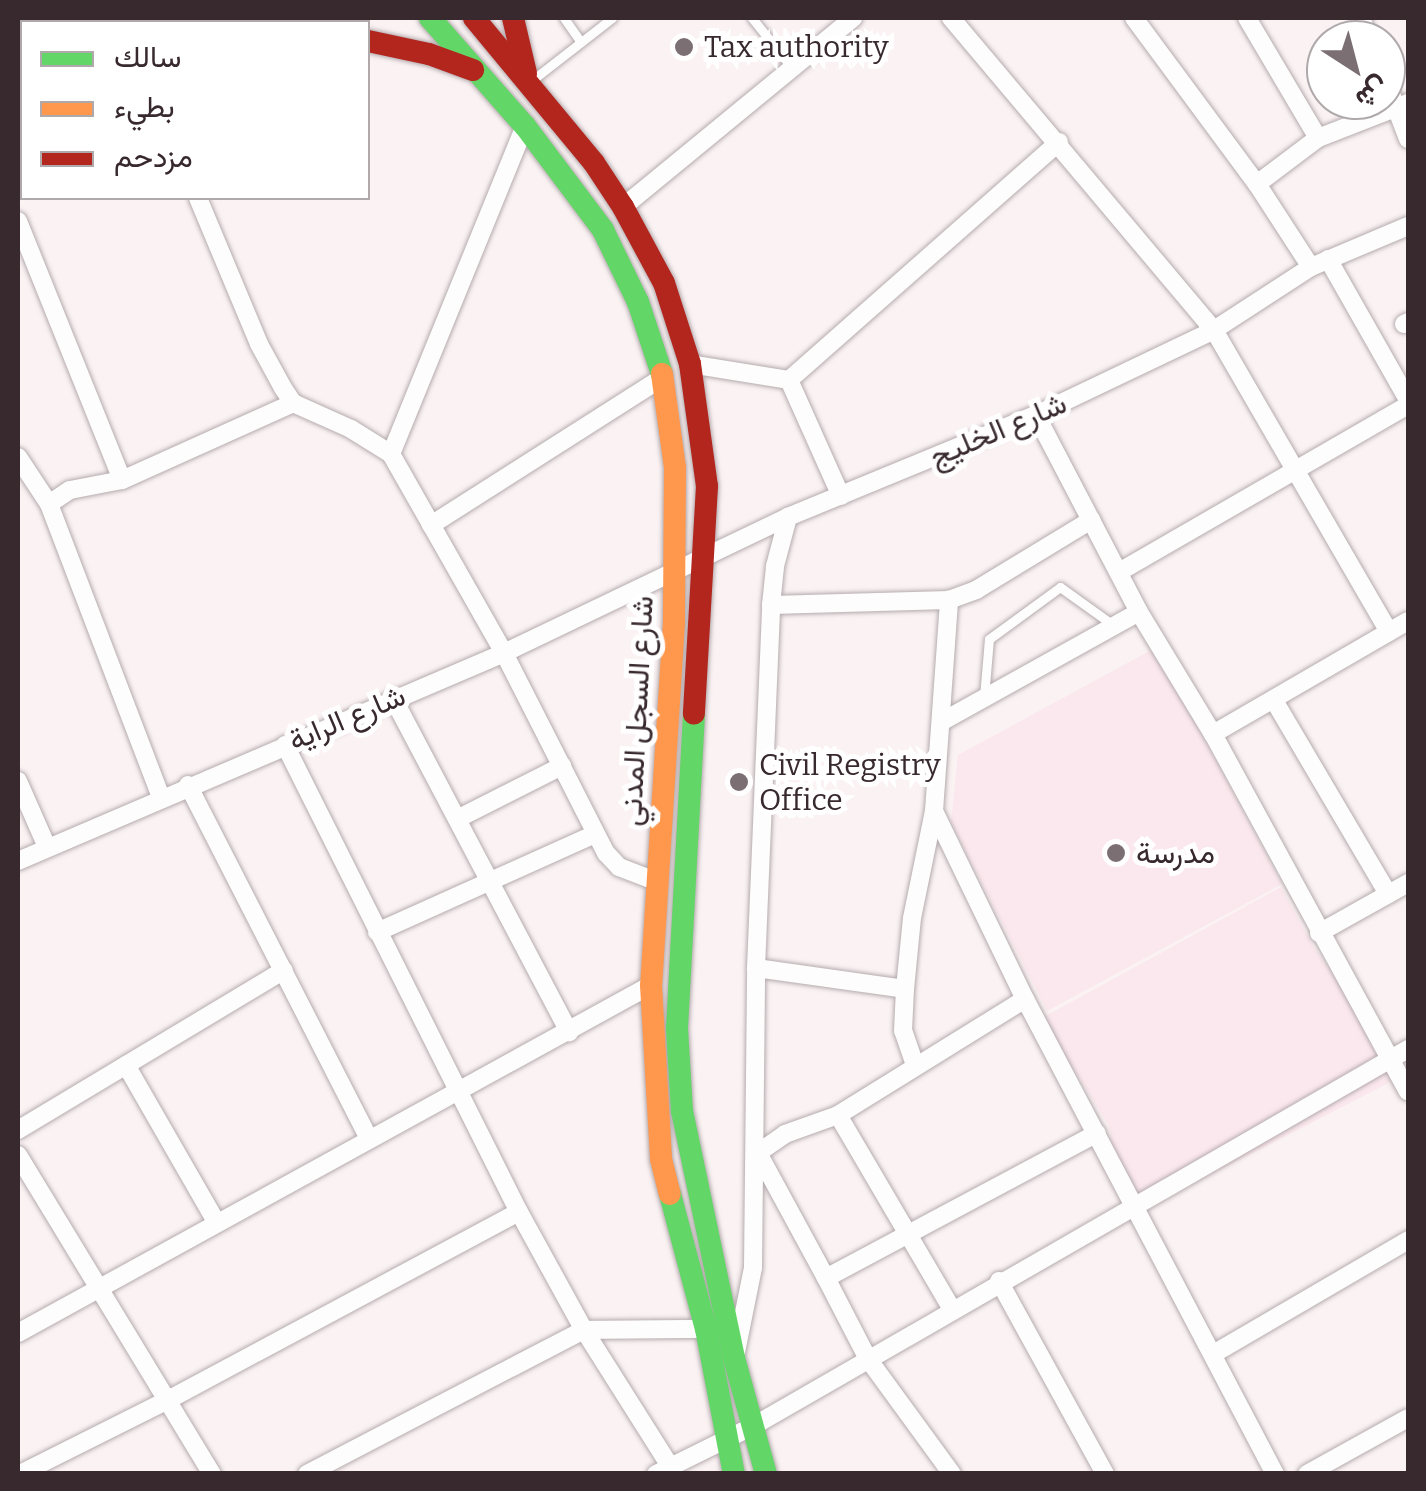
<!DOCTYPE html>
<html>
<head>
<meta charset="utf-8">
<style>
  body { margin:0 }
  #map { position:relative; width:1426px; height:1491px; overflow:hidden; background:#faf2f3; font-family:Bitter,Vazirmatn,serif }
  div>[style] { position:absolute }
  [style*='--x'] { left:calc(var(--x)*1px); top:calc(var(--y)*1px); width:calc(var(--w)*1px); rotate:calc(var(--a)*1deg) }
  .built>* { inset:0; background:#fbe8ee }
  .roads { filter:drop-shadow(0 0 2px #b5abae) drop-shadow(0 0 2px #b5abae) }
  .lane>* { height:9px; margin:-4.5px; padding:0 4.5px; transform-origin:4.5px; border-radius:4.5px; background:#fefdfd }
  .street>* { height:18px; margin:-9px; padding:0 9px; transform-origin:9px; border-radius:9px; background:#fefdfd }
  .fast>* { height:22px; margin:-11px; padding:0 11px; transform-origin:11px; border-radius:11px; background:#63d668 }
  .slow>* { height:22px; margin:-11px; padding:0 11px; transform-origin:11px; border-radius:11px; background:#ff974d }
  .jam>* { height:22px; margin:-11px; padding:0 11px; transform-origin:11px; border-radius:11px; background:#b3261e }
  .dots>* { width:28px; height:28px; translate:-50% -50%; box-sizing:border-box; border:5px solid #fff; border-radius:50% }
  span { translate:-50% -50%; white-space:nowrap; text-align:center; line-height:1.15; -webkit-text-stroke:10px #fff; paint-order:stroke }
  .poi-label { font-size:30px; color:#37292e }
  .left { translate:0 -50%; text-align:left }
  .street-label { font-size:30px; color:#37292e }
  .frame { position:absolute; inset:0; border:20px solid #37292e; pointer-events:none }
  .legend { position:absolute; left:20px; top:20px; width:350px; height:180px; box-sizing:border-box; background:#fff; border:2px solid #afa9ab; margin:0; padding:12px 18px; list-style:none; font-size:30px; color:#37292e }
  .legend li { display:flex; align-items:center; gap:20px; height:50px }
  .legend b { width:50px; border:2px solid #afa9ab }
  .north { position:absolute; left:1306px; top:20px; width:100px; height:100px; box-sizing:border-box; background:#fff; border:2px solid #afa9ab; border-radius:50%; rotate:144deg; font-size:28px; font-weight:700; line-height:40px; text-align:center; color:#37292e }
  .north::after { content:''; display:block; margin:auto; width:35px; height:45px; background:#7b6f73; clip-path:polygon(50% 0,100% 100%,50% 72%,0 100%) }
</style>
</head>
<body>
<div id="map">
  <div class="built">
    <div style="clip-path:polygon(1155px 648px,1282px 884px,1047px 1011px,951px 822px,958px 755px)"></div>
    <div style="clip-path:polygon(1281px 887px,1313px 946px,1404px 1075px,1125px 1219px,1109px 1126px,1042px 1018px)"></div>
  </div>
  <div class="roads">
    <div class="lane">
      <div style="--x:564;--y:18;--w:29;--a:55"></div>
      <div style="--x:752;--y:18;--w:64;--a:51.3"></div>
      <div style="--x:24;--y:22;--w:16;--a:-15"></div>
      <div style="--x:531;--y:81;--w:103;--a:-37.9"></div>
      <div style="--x:984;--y:697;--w:58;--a:-85.1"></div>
      <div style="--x:989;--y:639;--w:88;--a:-36.2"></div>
      <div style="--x:1060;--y:587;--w:65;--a:35.6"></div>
    </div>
    <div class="street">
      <div style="--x:951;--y:18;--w:408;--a:49.9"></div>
      <div style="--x:1214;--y:330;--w:349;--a:59.9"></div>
      <div style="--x:1134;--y:18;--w:207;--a:53.5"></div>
      <div style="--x:1257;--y:184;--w:99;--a:57"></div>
      <div style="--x:1247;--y:18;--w:139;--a:59.4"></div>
      <div style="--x:1361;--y:18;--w:24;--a:68"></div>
      <div style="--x:1386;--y:81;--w:62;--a:69.2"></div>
      <div style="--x:1257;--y:184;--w:76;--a:-37"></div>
      <div style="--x:1318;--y:138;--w:97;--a:-21.3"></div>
      <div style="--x:198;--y:198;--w:158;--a:67.3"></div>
      <div style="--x:259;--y:344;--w:50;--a:61.4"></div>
      <div style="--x:283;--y:388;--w:18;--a:56"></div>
      <div style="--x:293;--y:403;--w:64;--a:24.1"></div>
      <div style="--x:351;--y:429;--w:47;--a:32"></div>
      <div style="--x:391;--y:454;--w:229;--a:60.4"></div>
      <div style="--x:504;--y:653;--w:225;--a:63"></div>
      <div style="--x:606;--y:853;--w:19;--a:47"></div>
      <div style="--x:619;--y:867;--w:40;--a:21"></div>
      <div style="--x:623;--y:207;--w:298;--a:-39.4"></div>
      <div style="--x:18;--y:221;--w:279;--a:68.1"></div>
      <div style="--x:1328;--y:259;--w:162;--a:60.4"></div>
      <div style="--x:1404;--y:324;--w:4;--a:-27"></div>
      <div style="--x:690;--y:364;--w:100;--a:9.2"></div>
      <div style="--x:789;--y:380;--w:360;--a:-41.4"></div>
      <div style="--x:789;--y:380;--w:127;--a:65.9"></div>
      <div style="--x:1036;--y:415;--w:222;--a:62.4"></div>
      <div style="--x:1139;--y:612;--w:143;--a:58.8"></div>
      <div style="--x:1213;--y:734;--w:407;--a:61.4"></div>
      <div style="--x:391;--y:454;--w:354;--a:-67.8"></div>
      <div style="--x:18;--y:457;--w:56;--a:56.6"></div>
      <div style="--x:49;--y:504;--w:314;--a:69.1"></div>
      <div style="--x:49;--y:504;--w:25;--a:-34"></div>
      <div style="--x:70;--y:490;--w:53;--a:-10.9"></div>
      <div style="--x:122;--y:480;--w:188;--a:-24.2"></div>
      <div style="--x:431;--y:525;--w:275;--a:-32.5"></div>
      <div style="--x:1119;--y:572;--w:334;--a:-30"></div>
      <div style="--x:771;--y:605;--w:178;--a:-1.6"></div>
      <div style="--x:949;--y:600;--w:29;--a:-20"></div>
      <div style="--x:976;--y:590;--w:135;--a:-31.3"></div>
      <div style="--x:393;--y:698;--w:378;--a:62.2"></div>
      <div style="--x:1275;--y:702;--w:223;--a:59.5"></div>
      <div style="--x:943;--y:721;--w:224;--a:-29.1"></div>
      <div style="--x:1213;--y:734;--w:225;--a:-30.1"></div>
      <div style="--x:285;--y:745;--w:522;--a:63.39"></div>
      <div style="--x:519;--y:1212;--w:135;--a:61.2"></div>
      <div style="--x:584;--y:1330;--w:161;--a:57.7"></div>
      <div style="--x:18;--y:781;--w:72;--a:66.3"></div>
      <div style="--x:188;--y:785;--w:395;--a:62.9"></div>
      <div style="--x:934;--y:811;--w:209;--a:64.2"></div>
      <div style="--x:1025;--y:999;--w:537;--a:62.24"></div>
      <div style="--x:457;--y:819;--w:118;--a:-26.8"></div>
      <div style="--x:18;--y:861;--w:529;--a:-23.17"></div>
      <div style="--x:504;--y:653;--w:315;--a:-25.6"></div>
      <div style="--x:788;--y:517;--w:268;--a:-22.4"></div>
      <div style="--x:1036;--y:415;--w:197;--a:-25.5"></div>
      <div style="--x:1214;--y:330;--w:116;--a:-33"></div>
      <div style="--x:1311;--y:267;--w:105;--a:-22.9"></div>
      <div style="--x:377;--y:932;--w:239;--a:-24.2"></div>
      <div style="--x:1319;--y:933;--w:102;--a:-29.3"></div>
      <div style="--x:756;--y:968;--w:150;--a:8"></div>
      <div style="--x:126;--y:1065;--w:182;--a:60.1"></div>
      <div style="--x:915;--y:1065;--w:36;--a:-109"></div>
      <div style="--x:903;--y:1031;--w:42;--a:-87.3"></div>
      <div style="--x:905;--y:989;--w:71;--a:-84.4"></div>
      <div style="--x:912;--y:918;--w:109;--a:-78.4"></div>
      <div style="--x:934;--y:811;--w:212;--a:-85.9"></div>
      <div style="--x:838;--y:1115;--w:227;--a:59.6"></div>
      <div style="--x:18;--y:1130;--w:310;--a:-31"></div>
      <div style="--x:18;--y:1155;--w:373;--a:58.7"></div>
      <div style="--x:826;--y:1278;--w:142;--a:-118.5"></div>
      <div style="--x:758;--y:1153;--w:33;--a:-35"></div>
      <div style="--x:785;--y:1134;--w:56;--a:-19.7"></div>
      <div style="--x:838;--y:1115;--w:220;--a:-31.8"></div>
      <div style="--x:999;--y:1281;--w:220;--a:61.2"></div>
      <div style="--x:18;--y:1333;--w:722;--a:-28.8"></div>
      <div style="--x:736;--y:1352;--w:86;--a:-78.6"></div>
      <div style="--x:753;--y:1268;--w:300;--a:-89.4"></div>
      <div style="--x:756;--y:968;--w:363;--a:-87.6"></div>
      <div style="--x:771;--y:605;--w:39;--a:-84"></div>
      <div style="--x:775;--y:566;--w:51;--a:-75.1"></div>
      <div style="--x:1215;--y:1353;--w:224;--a:-30.3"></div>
      <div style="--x:20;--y:1474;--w:165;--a:-26.6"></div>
      <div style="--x:168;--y:1400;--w:398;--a:-28.2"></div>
      <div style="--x:307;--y:1474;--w:312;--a:-27.5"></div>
      <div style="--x:584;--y:1330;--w:122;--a:-0.5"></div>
      <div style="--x:656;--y:1474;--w:110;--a:-26.3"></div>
      <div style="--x:755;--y:1425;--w:754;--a:-29.93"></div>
      <div style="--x:952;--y:1474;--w:142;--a:-126.1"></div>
      <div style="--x:868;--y:1359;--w:91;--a:-117.4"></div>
      <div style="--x:826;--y:1278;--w:307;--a:-28.1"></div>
      <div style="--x:1307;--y:1474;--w:115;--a:-29"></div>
    </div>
    <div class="fast">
      <div style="--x:430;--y:18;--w:144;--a:48.7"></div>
      <div style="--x:525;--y:126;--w:130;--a:53.1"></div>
      <div style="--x:603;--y:230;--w:80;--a:64.1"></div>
      <div style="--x:638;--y:302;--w:76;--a:71.6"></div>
      <div style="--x:197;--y:22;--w:12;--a:-20"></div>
      <div style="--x:694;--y:714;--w:315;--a:93.1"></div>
      <div style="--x:677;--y:1029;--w:82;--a:86.5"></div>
      <div style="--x:682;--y:1111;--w:252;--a:78.1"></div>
      <div style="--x:734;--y:1358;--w:120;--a:74.6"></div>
      <div style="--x:670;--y:1194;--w:140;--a:75.1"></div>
      <div style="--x:706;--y:1329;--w:148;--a:79.1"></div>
    </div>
    <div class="slow">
      <div style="--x:271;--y:22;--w:11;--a:-22"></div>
      <div style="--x:18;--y:112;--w:4;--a:-14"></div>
      <div style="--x:662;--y:374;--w:95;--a:82.1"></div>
      <div style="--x:675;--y:468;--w:154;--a:90.4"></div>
      <div style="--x:674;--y:622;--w:364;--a:93.6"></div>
      <div style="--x:651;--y:985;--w:174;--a:86.7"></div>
      <div style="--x:661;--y:1159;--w:36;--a:76"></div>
    </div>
    <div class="jam">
      <div style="--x:474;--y:18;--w:188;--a:50.4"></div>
      <div style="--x:594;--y:163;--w:53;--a:56.6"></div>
      <div style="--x:623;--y:207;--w:86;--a:61.7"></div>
      <div style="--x:664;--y:283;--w:85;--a:72.2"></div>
      <div style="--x:690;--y:364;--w:123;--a:82.1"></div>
      <div style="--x:707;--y:486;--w:228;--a:93.3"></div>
      <div style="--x:513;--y:18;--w:57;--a:76.7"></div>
      <div style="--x:368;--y:41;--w:62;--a:12"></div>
      <div style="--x:429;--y:54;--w:47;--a:20"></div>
      <div style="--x:18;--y:79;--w:4;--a:-14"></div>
    </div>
  </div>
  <div class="dots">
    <div style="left:684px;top:47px;background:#7b6f73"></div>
    <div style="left:739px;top:782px;background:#7b6f73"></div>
    <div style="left:1116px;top:853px;background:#7b6f73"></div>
  </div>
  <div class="poi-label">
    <span class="left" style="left:704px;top:47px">Tax authority</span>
    <span class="left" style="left:759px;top:782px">Civil Registry<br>Office</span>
    <span class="left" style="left:1136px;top:853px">مدرسة</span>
  </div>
  <div class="street-label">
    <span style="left:998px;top:430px;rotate:-23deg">شارع الخليج</span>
    <span style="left:637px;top:711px;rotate:-87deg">شارع السجل المدني</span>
    <span style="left:347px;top:718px;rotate:-23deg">شارع الراية</span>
  </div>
  <div class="frame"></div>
  <ul class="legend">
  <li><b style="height:12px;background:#63d668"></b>سالك</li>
  <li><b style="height:12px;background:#ff974d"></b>بطيء</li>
  <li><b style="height:12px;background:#b3261e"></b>مزدحم</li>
  </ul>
  <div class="north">ش</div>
</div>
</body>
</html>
